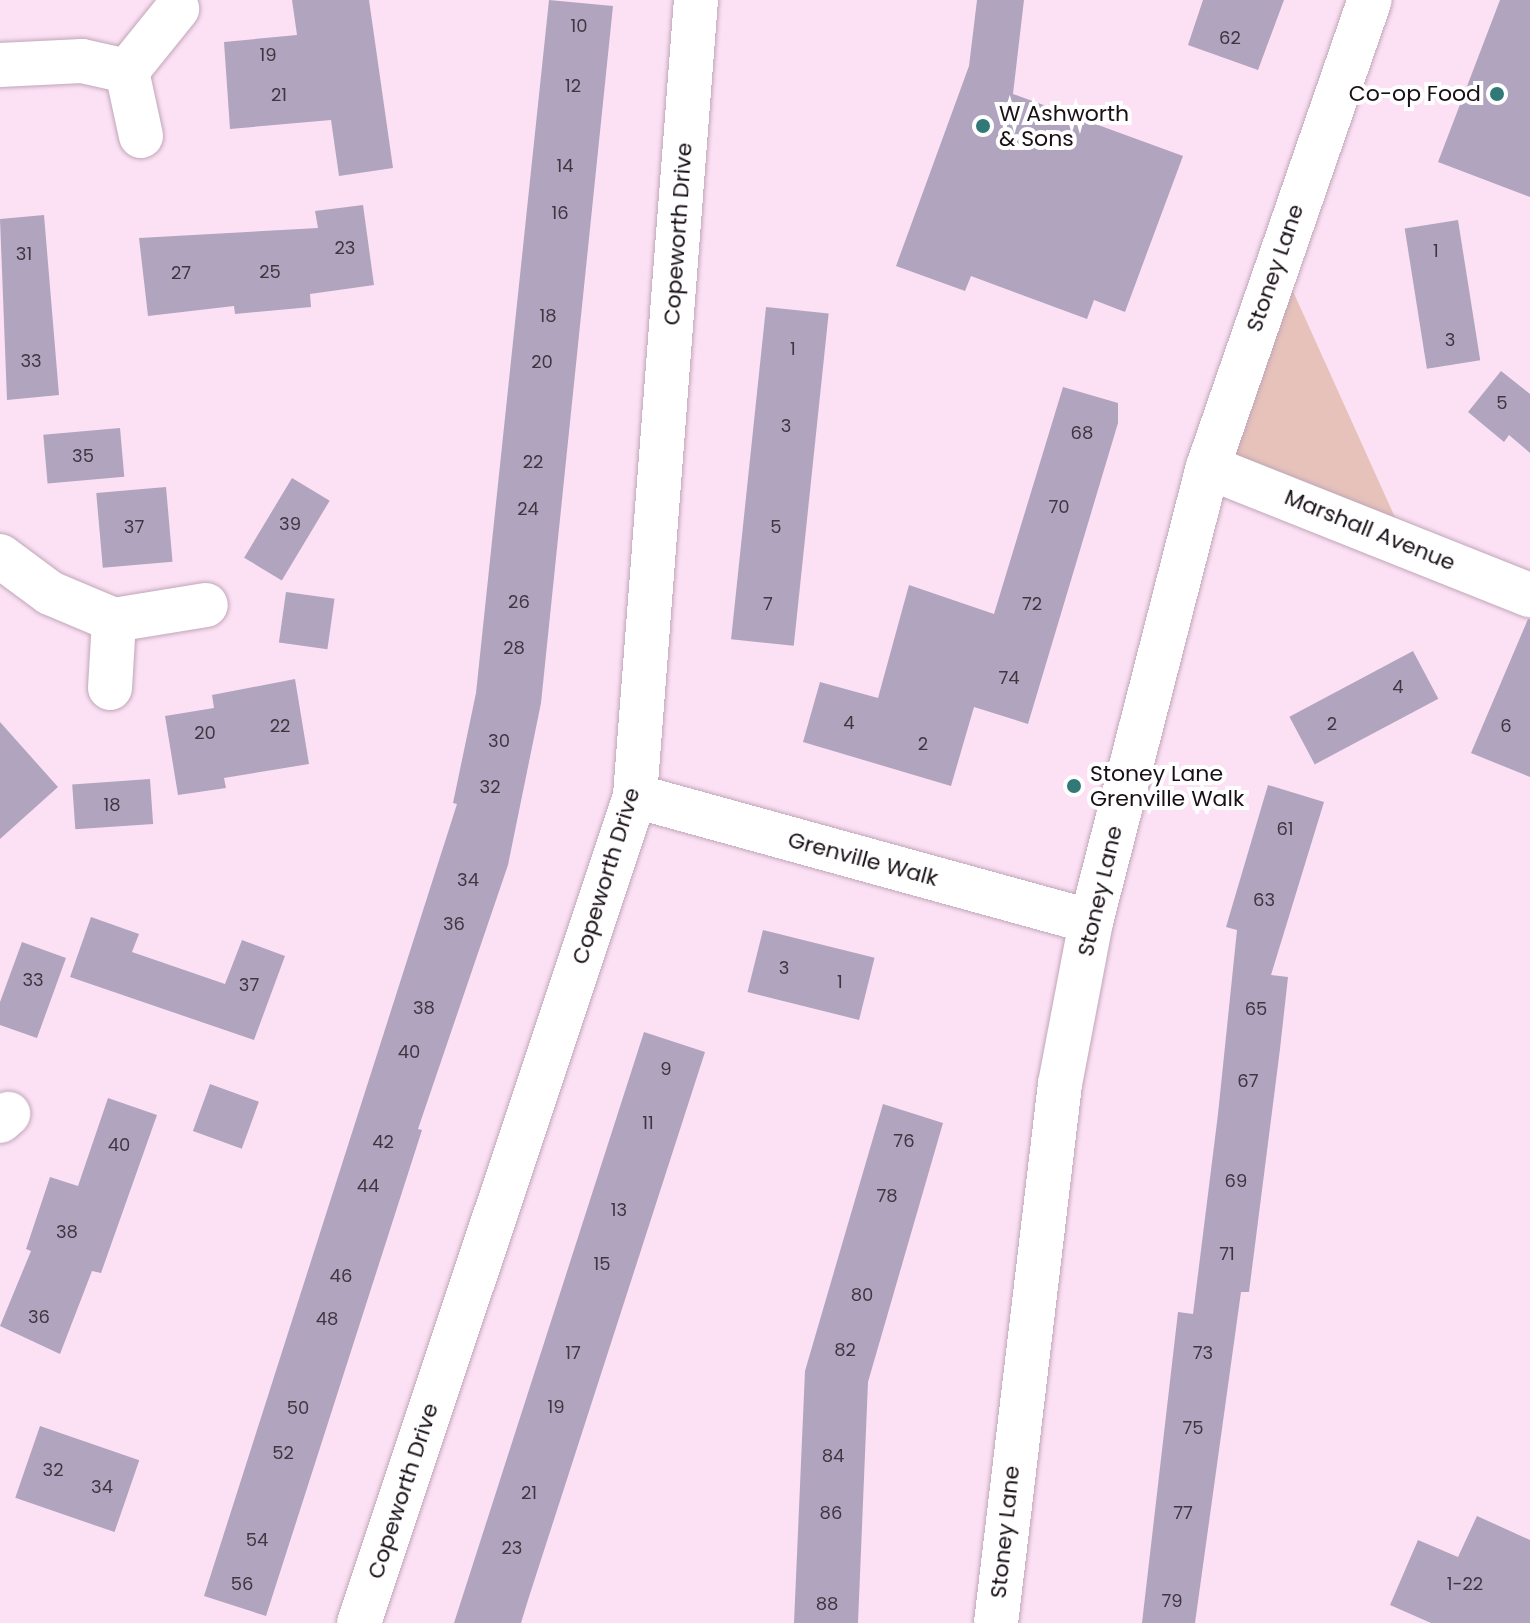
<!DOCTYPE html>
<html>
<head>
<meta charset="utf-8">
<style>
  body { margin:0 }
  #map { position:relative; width:1530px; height:1623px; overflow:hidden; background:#fce1f4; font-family:Poppins,sans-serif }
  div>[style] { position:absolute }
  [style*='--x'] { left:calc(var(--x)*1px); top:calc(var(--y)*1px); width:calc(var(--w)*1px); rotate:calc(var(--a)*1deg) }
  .green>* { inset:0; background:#e6c2ba }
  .building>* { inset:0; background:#b1a4be; transform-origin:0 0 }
  .roads { filter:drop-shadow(0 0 2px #c0a6b9) drop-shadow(0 0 2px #c0a6b9) }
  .minor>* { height:44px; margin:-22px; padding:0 22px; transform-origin:22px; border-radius:22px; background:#fff }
  .tertiary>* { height:44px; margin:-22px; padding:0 22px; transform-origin:22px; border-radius:22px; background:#fff }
  .dots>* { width:22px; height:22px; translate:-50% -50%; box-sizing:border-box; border:4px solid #fff; border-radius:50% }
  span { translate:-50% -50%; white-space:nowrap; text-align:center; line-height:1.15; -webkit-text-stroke:8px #fff; paint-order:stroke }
  .number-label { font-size:18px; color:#403642 }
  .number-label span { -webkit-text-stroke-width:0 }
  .poi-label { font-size:22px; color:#1a1118 }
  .right { translate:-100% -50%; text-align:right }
  .left { translate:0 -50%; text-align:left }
  .street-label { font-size:22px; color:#1a1118 }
</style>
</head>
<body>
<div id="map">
  <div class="green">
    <div style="clip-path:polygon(1278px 258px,1407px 544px,1208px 467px)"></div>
  </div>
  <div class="building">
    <div style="clip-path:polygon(292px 0,369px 0,393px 168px,339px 176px,331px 120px,230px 129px,224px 42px,297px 35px)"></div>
    <div style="clip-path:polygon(549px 0,613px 6px,541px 703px,508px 865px,418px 1129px,422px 1130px,266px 1616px,204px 1596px,457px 804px,453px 803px,476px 693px)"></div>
    <div style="clip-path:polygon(977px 0,1024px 0,1013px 94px,1183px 156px,1125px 312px,1094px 300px,1087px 319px,971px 276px,965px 291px,896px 266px,969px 66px)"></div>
    <div style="clip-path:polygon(1203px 0,1284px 0,1258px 70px,1188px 45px)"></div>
    <div style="clip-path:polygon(1500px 0,1530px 0,1530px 197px,1438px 162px)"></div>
    <div style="clip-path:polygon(363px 205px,374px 285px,310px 294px,311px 307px,235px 314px,234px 306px,148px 316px,139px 238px,318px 228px,315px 211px)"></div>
    <div style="clip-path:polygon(44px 215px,59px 395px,7px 400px,0 219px)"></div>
    <div style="left:1458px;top:220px;width:142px;height:54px;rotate:81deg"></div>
    <div style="left:766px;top:307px;width:63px;height:334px;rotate:6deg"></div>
    <div style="clip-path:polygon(1501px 371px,1530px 394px,1530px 453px,1509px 435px,1504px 442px,1468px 412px)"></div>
    <div style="clip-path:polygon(1063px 387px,1118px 403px,1118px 423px,1028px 724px,974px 707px,951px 786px,803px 742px,820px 682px,878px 698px,909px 585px,994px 614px)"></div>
    <div style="left:120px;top:428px;width:49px;height:77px;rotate:85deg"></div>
    <div style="left:292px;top:478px;width:44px;height:93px;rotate:31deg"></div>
    <div style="left:166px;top:487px;width:75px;height:70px;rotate:85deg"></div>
    <div style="left:286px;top:592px;width:49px;height:51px;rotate:8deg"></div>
    <div style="clip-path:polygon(1528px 619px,1530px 619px,1530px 777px,1471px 753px)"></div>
    <div style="left:1413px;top:651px;width:54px;height:140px;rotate:62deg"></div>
    <div style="clip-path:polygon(295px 679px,309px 764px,224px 778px,226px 788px,178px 795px,165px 716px,214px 708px,212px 695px)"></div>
    <div style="clip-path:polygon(0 722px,58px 787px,0 839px)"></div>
    <div style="left:150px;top:779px;width:45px;height:78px;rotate:86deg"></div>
    <div style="clip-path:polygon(1268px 785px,1324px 802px,1271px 975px,1288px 977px,1280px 1049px,1249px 1292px,1241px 1292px,1195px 1623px,1142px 1623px,1178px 1312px,1193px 1314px,1218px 1114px,1237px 930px,1226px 927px)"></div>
    <div style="clip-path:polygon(91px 917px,139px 934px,132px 952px,225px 984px,242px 940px,285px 956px,254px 1040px,70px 977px)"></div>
    <div style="left:763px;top:930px;width:115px;height:64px;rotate:14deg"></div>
    <div style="clip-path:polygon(22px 942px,66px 958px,37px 1038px,0 1025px,0 1002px)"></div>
    <div style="clip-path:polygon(644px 1032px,705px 1052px,528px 1600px,521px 1623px,454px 1623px)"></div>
    <div style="left:210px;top:1084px;width:52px;height:50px;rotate:20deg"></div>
    <div style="clip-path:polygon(108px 1098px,157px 1115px,101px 1273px,92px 1271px,60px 1354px,0 1326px,31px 1251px,26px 1249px,50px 1177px,78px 1186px)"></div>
    <div style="clip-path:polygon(883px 1104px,943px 1123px,868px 1382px,858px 1623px,794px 1623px,805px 1371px)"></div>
    <div style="left:40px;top:1426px;width:105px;height:76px;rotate:19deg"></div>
    <div style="clip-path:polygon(1477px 1516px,1530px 1540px,1530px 1623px,1431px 1623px,1390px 1605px,1418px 1540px,1458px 1557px)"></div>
  </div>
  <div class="roads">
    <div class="minor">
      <div style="--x:0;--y:65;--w:82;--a:-2.8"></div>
      <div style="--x:82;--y:61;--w:46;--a:12.5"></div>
      <div style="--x:141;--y:136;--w:66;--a:-102.2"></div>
      <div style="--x:127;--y:71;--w:80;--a:-51.1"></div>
      <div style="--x:1208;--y:467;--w:347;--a:21.7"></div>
      <div style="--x:0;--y:556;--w:62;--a:36.5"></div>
      <div style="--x:50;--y:593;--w:69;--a:22.9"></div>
      <div style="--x:110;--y:688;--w:68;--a:-86.6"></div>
      <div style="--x:114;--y:620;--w:93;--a:-9.3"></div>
      <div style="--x:635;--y:796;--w:473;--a:15.4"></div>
      <div style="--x:0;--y:1121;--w:11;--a:-41"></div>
      <div style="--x:359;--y:1623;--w:872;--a:-71.54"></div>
      <div style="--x:635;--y:796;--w:798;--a:-85.62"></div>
    </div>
    <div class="tertiary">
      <div style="--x:996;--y:1623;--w:543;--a:-83.23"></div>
      <div style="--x:1060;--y:1084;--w:165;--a:-79.2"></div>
      <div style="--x:1091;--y:922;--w:470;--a:-75.6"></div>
      <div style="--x:1208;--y:467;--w:494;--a:-70.9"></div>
    </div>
  </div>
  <div class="dots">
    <div style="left:1497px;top:94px;background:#307977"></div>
    <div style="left:983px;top:126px;background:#307977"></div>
    <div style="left:1074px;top:786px;background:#307977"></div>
  </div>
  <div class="number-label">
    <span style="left:579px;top:26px">10</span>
    <span style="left:1230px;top:38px">62</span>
    <span style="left:268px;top:55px">19</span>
    <span style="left:573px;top:86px">12</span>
    <span style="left:279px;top:95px">21</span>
    <span style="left:565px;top:166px">14</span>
    <span style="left:560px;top:213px">16</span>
    <span style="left:345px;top:248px">23</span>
    <span style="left:1436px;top:251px">1</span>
    <span style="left:24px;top:254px">31</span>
    <span style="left:270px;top:272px">25</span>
    <span style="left:181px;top:273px">27</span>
    <span style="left:548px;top:316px">18</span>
    <span style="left:1450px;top:340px">3</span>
    <span style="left:793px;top:349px">1</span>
    <span style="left:31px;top:361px">33</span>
    <span style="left:542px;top:362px">20</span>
    <span style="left:1502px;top:403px">5</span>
    <span style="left:786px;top:426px">3</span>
    <span style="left:1082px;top:433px">68</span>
    <span style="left:83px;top:456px">35</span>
    <span style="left:533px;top:462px">22</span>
    <span style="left:1059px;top:507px">70</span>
    <span style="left:528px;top:509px">24</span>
    <span style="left:290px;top:524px">39</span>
    <span style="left:134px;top:527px">37</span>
    <span style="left:776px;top:527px">5</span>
    <span style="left:519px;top:602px">26</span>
    <span style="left:768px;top:604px">7</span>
    <span style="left:1032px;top:604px">72</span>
    <span style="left:514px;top:648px">28</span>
    <span style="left:1009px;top:678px">74</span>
    <span style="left:1398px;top:687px">4</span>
    <span style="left:849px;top:723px">4</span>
    <span style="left:1332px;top:724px">2</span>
    <span style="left:280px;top:726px">22</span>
    <span style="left:1506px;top:726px">6</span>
    <span style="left:205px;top:733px">20</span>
    <span style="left:499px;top:741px">30</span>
    <span style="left:923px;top:744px">2</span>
    <span style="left:490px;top:787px">32</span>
    <span style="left:112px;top:805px">18</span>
    <span style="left:1285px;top:829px">61</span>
    <span style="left:468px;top:880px">34</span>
    <span style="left:1264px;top:900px">63</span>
    <span style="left:454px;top:924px">36</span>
    <span style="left:784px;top:968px">3</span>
    <span style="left:33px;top:980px">33</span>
    <span style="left:840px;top:982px">1</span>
    <span style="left:249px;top:985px">37</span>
    <span style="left:424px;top:1008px">38</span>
    <span style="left:1256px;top:1009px">65</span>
    <span style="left:409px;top:1052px">40</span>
    <span style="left:666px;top:1069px">9</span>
    <span style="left:1248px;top:1081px">67</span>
    <span style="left:648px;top:1123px">11</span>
    <span style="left:904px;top:1141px">76</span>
    <span style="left:383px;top:1142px">42</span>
    <span style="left:119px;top:1145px">40</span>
    <span style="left:1236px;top:1181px">69</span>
    <span style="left:368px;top:1186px">44</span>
    <span style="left:887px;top:1196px">78</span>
    <span style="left:619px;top:1210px">13</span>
    <span style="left:67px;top:1232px">38</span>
    <span style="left:1227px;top:1254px">71</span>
    <span style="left:602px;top:1264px">15</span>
    <span style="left:341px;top:1276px">46</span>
    <span style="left:862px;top:1295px">80</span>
    <span style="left:39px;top:1317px">36</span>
    <span style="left:327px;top:1319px">48</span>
    <span style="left:845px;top:1350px">82</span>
    <span style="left:573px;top:1353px">17</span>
    <span style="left:1203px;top:1353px">73</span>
    <span style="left:556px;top:1407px">19</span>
    <span style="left:298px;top:1408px">50</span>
    <span style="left:1193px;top:1428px">75</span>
    <span style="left:283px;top:1453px">52</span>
    <span style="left:833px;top:1456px">84</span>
    <span style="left:53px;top:1470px">32</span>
    <span style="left:102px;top:1487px">34</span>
    <span style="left:529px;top:1493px">21</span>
    <span style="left:831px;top:1513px">86</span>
    <span style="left:1183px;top:1513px">77</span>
    <span style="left:257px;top:1540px">54</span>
    <span style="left:512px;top:1548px">23</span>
    <span style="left:242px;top:1584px">56</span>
    <span style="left:1465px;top:1584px">1-22</span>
    <span style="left:1172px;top:1601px">79</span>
    <span style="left:827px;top:1604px">88</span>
  </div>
  <div class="poi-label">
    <span class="right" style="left:1481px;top:94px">Co-op Food</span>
    <span class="left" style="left:999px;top:126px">W Ashworth<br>&amp; Sons</span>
    <span class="left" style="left:1090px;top:786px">Stoney Lane<br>Grenville Walk</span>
  </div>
  <div class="street-label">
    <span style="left:678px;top:234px;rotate:-86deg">Copeworth Drive</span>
    <span style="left:1275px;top:268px;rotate:-71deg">Stoney Lane</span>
    <span style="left:1370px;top:530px;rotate:22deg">Marshall Avenue</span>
    <span style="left:863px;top:859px;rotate:15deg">Grenville Walk</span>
    <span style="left:606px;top:876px;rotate:-73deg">Copeworth Drive</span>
    <span style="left:1100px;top:891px;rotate:-77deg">Stoney Lane</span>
    <span style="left:403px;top:1491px;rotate:-72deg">Copeworth Drive</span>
    <span style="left:1005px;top:1532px;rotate:-84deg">Stoney Lane</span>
  </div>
</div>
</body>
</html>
